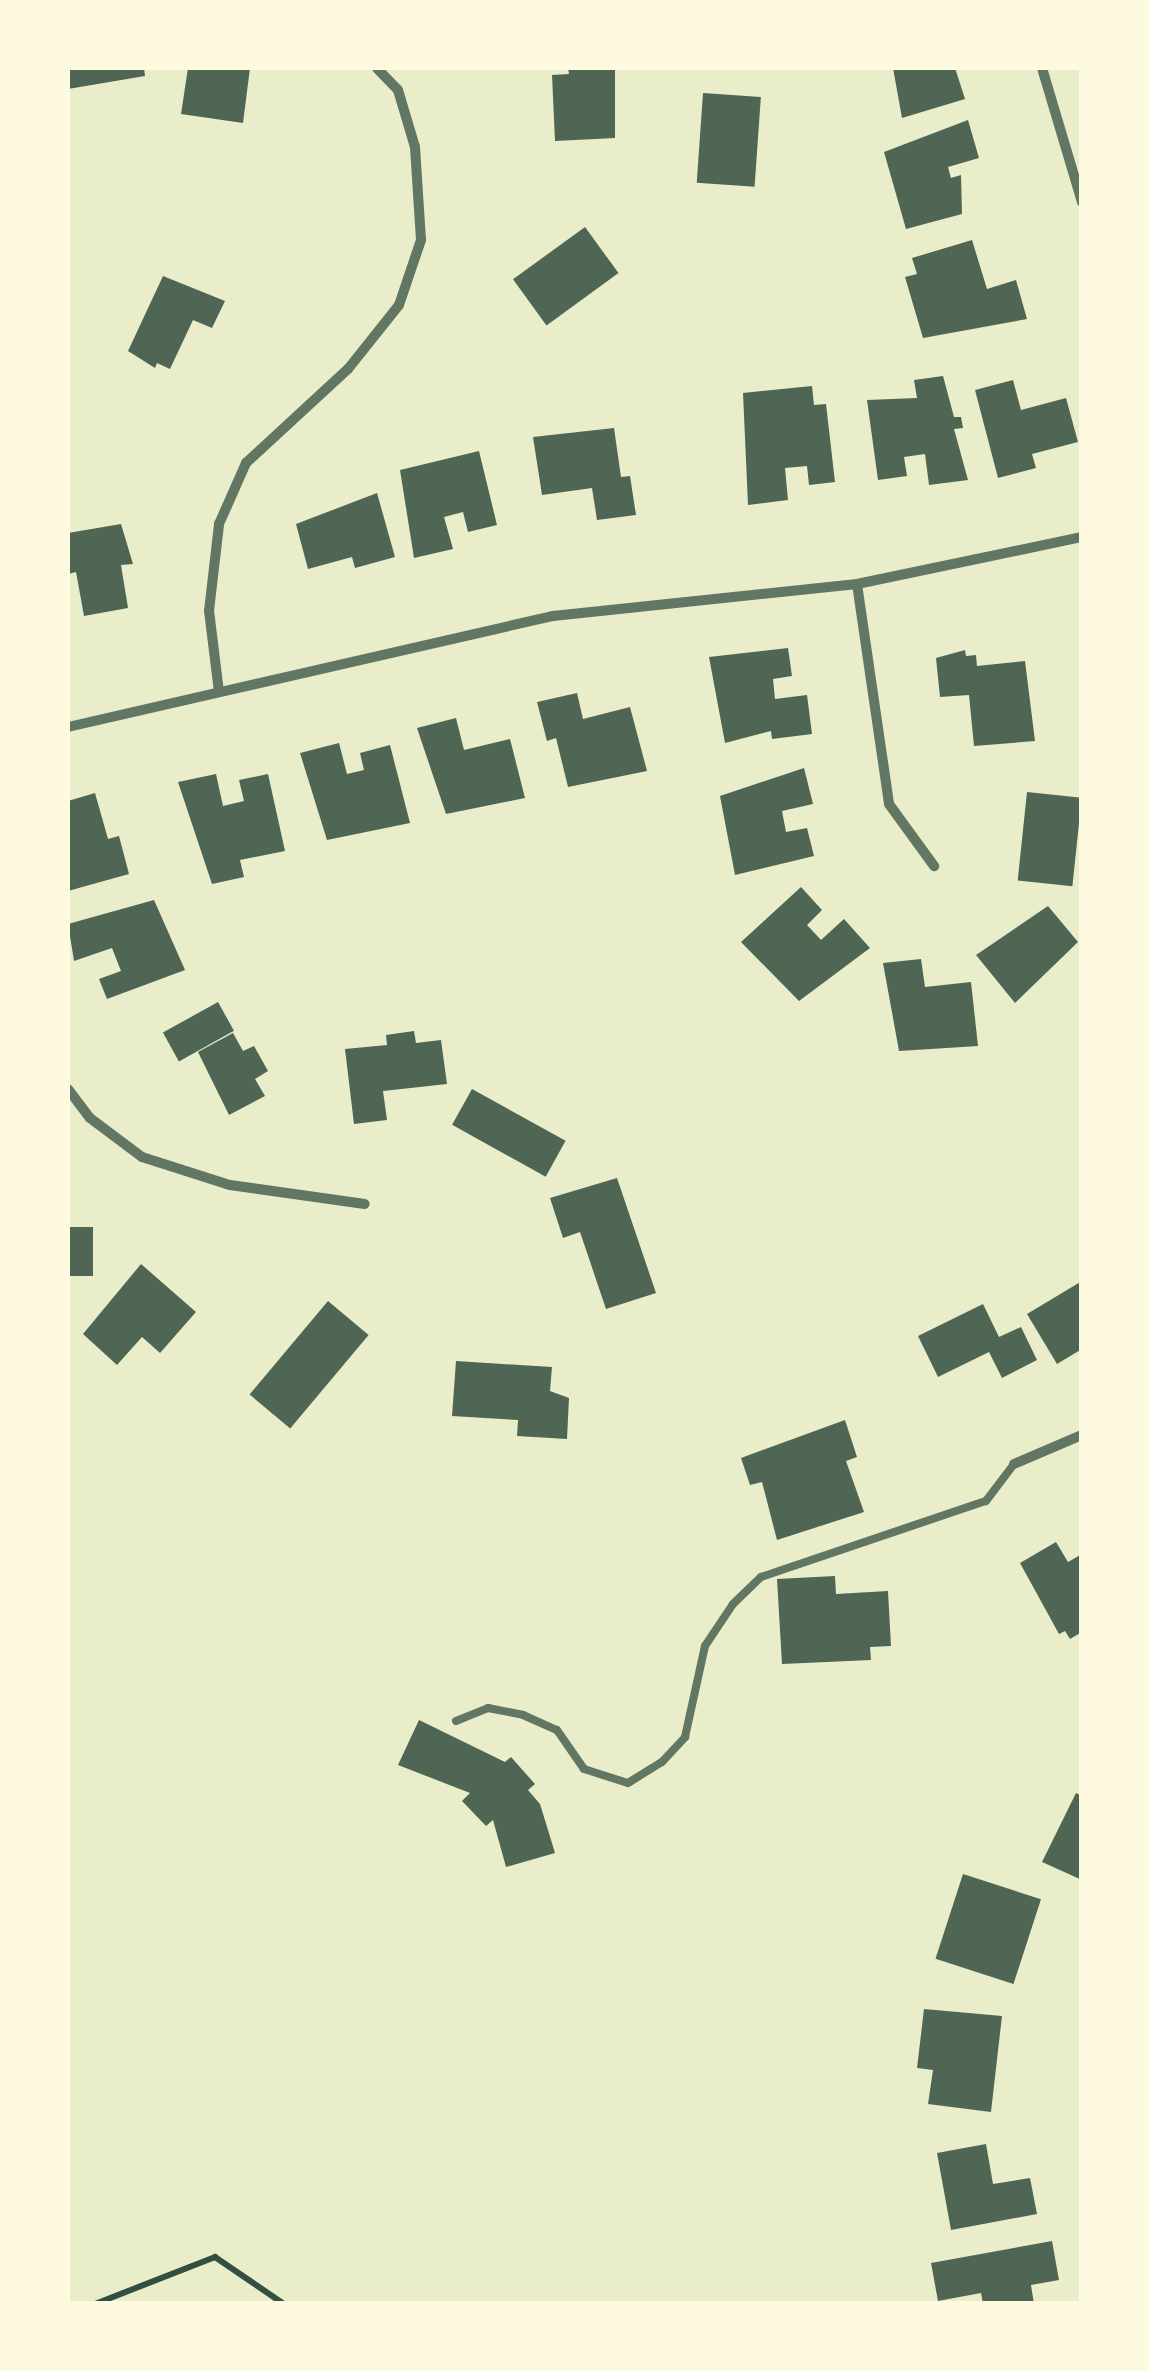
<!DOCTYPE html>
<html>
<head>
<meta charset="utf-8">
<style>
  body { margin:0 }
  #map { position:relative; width:1149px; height:2371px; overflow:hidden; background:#e9edc9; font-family:Signika,sans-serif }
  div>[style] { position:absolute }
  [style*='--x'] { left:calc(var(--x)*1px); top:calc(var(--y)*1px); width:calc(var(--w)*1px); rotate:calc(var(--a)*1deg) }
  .building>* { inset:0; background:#4f6655; transform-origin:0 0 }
  .path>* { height:6px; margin:-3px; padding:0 3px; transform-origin:3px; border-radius:3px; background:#344e41 }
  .service>* { height:8px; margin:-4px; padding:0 4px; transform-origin:4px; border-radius:4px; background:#617663 }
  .minor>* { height:10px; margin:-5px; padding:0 5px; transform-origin:5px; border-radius:5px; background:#617663 }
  span { translate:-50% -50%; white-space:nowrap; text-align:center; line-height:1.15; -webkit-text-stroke:9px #fefae0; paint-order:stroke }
  .frame { position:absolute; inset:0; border:70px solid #fefae0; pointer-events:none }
</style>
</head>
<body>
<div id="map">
  <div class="building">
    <div style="clip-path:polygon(68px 68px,144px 68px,145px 76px,68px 89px)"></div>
    <div style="clip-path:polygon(188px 68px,250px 68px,243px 123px,181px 114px)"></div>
    <div style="clip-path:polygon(568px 68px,615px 68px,615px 138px,555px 141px,552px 75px,569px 74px)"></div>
    <div style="clip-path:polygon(893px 68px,955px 68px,965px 99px,902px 118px)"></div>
    <div style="left:703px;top:93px;width:58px;height:90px;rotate:4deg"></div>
    <div style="clip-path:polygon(968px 120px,979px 158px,948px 167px,951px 178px,961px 175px,962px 214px,906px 229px,884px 152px)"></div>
    <div style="left:585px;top:227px;width:57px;height:89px;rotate:54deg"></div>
    <div style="clip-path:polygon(972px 240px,987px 289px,1016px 280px,1027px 319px,923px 338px,905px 277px,917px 274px,912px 258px)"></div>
    <div style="clip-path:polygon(163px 276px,225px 301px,212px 328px,193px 320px,170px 369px,157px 363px,155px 368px,128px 351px)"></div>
    <div style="clip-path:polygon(943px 376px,954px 417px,961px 417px,963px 428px,954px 429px,968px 480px,929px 485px,925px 454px,904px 457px,907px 476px,878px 480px,867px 400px,917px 398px,914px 380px)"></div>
    <div style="clip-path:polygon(1013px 380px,1021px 410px,1066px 398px,1078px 442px,1032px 454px,1036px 468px,998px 478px,975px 390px)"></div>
    <div style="clip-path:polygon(812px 386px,814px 405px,826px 404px,835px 482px,809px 485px,807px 466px,785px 468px,788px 500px,748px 505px,743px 393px)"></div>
    <div style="clip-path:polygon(614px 428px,621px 477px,630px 476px,636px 515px,597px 520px,592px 488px,542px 495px,533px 437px)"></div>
    <div style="clip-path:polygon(479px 451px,497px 525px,468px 532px,463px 512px,444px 517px,453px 549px,414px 558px,400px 470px)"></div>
    <div style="clip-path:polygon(377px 493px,395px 557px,355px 568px,352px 557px,308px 569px,296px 524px)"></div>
    <div style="clip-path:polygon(121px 524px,133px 564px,121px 565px,128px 608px,84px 616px,76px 572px,68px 574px,68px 533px)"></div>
    <div style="clip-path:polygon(788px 648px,792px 676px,773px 679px,775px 699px,807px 695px,812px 734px,772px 739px,771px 731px,725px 743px,709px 657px)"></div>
    <div style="clip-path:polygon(965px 650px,966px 656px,976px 655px,977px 666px,1025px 661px,1035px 741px,974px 746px,969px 695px,940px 697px,936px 658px)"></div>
    <div style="clip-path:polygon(577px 693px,583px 719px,630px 707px,647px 771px,568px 787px,556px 738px,547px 741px,537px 702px)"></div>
    <div style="clip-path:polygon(456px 718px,464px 750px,510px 739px,525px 798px,446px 814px,417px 728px)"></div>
    <div style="clip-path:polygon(339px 743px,347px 774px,364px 770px,360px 753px,390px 745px,410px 823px,327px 840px,300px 753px)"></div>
    <div style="clip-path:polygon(804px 768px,813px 804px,782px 811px,786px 832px,807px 828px,814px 856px,735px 875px,720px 796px)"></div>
    <div style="clip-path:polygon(216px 774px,223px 806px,244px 801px,239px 780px,268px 774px,285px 851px,240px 860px,244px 877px,212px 884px,178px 782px)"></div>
    <div style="left:1027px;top:792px;width:55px;height:89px;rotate:6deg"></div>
    <div style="clip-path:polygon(95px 793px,108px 839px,119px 836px,129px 874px,68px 891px,68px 801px)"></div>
    <div style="clip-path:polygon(801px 887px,822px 910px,807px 925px,821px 940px,844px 919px,870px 948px,799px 1001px,741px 942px)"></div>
    <div style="clip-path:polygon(154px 900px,185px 970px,107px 999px,99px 979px,121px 971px,112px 948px,74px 961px,68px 924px)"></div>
    <div style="clip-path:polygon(1048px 906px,1078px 942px,1015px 1003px,976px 955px)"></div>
    <div style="clip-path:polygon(921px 959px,925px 987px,971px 982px,978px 1046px,899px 1051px,883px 963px)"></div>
    <div style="left:218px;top:1002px;width:33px;height:63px;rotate:61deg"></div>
    <div style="clip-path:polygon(414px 1031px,416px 1043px,441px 1040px,447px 1084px,383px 1091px,387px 1120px,354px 1124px,345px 1049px,387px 1045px,386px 1035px)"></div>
    <div style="clip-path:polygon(233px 1033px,243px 1051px,254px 1046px,268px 1071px,255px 1079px,265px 1096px,229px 1115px,198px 1052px)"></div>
    <div style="left:472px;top:1089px;width:107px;height:41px;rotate:29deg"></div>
    <div style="clip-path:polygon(617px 1178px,656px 1293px,606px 1309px,580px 1232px,563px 1238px,550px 1198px)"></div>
    <div style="left:68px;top:1227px;width:25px;height:49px"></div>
    <div style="clip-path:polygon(141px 1264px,196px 1312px,160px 1353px,142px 1337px,117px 1365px,83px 1334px)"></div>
    <div style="clip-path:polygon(1082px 1281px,1082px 1349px,1057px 1364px,1027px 1314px)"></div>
    <div style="left:328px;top:1301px;width:53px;height:122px;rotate:40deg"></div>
    <div style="clip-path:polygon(983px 1304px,999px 1337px,1021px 1327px,1037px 1360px,1002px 1378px,989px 1352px,938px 1377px,918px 1336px)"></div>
    <div style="clip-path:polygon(456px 1361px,552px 1367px,550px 1391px,569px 1398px,567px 1439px,517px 1436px,518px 1420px,452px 1416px)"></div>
    <div style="clip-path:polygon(845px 1420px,857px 1457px,846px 1461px,864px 1512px,777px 1540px,762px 1482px,750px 1485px,741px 1458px)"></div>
    <div style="clip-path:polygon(1056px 1542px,1068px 1562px,1082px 1554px,1082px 1632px,1070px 1639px,1065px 1631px,1059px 1634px,1020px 1563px)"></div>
    <div style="clip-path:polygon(835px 1576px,836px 1594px,888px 1591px,891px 1646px,870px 1647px,871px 1660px,782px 1664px,777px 1579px)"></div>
    <div style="clip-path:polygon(419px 1720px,505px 1762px,511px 1757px,535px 1784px,528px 1790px,540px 1804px,555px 1853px,506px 1867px,493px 1820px,486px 1826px,462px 1801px,470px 1793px,398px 1765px)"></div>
    <div style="clip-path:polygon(1076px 1793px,1082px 1796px,1082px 1880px,1042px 1862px)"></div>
    <div style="left:963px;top:1874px;width:82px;height:89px;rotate:18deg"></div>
    <div style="clip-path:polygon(924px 2009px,1002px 2016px,991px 2112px,928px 2104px,933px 2070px,917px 2068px)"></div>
    <div style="clip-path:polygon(986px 2144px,993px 2184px,1030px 2178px,1037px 2214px,951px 2230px,937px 2153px)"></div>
    <div style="clip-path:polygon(1052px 2241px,1059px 2280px,1031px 2285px,1034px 2304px,983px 2304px,981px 2293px,938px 2301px,931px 2263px)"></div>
  </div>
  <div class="path">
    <div style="--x:95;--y:2304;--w:129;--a:-21.4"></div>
    <div style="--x:215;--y:2257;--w:83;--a:34.3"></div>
  </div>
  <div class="service">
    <div style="--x:456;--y:1721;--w:35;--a:-22"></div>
    <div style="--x:488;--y:1708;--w:36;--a:11"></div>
    <div style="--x:523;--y:1715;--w:37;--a:24"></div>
    <div style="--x:557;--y:1730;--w:47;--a:55.3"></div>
    <div style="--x:584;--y:1769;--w:46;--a:17.7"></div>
    <div style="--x:628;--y:1783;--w:40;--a:-32"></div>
    <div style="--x:662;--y:1762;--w:34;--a:-47"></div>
    <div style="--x:685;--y:1737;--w:93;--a:-77.6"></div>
    <div style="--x:705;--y:1646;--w:50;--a:-56.3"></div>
    <div style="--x:733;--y:1604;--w:39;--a:-44"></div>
    <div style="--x:761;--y:1577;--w:237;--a:-18.7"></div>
    <div style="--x:986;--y:1501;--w:46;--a:-52.9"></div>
  </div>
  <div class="minor">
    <div style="--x:1042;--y:68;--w:140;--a:73.4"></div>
    <div style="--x:857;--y:584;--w:222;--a:81.7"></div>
    <div style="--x:889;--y:804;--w:77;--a:54"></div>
    <div style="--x:219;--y:692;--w:82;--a:-97"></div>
    <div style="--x:209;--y:611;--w:88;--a:-83.4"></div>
    <div style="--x:219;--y:524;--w:67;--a:-66.1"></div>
    <div style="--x:246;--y:463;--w:139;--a:-42.7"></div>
    <div style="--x:348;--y:369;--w:82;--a:-51.4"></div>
    <div style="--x:399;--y:305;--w:69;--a:-71.3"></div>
    <div style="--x:421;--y:240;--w:93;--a:-93.7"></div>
    <div style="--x:415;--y:147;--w:59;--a:-106.6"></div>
    <div style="--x:398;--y:90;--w:30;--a:-134"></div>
    <div style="--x:68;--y:727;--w:498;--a:-12.9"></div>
    <div style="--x:553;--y:616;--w:306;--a:-6"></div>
    <div style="--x:857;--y:584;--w:230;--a:-11.8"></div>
    <div style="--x:68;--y:1089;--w:36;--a:53"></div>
    <div style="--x:90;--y:1118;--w:65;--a:36.9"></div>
    <div style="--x:142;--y:1157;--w:92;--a:17.7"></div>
    <div style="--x:230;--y:1185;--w:136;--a:8"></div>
    <div style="--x:1014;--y:1464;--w:74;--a:-23.1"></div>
  </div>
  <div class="frame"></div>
</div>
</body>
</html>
